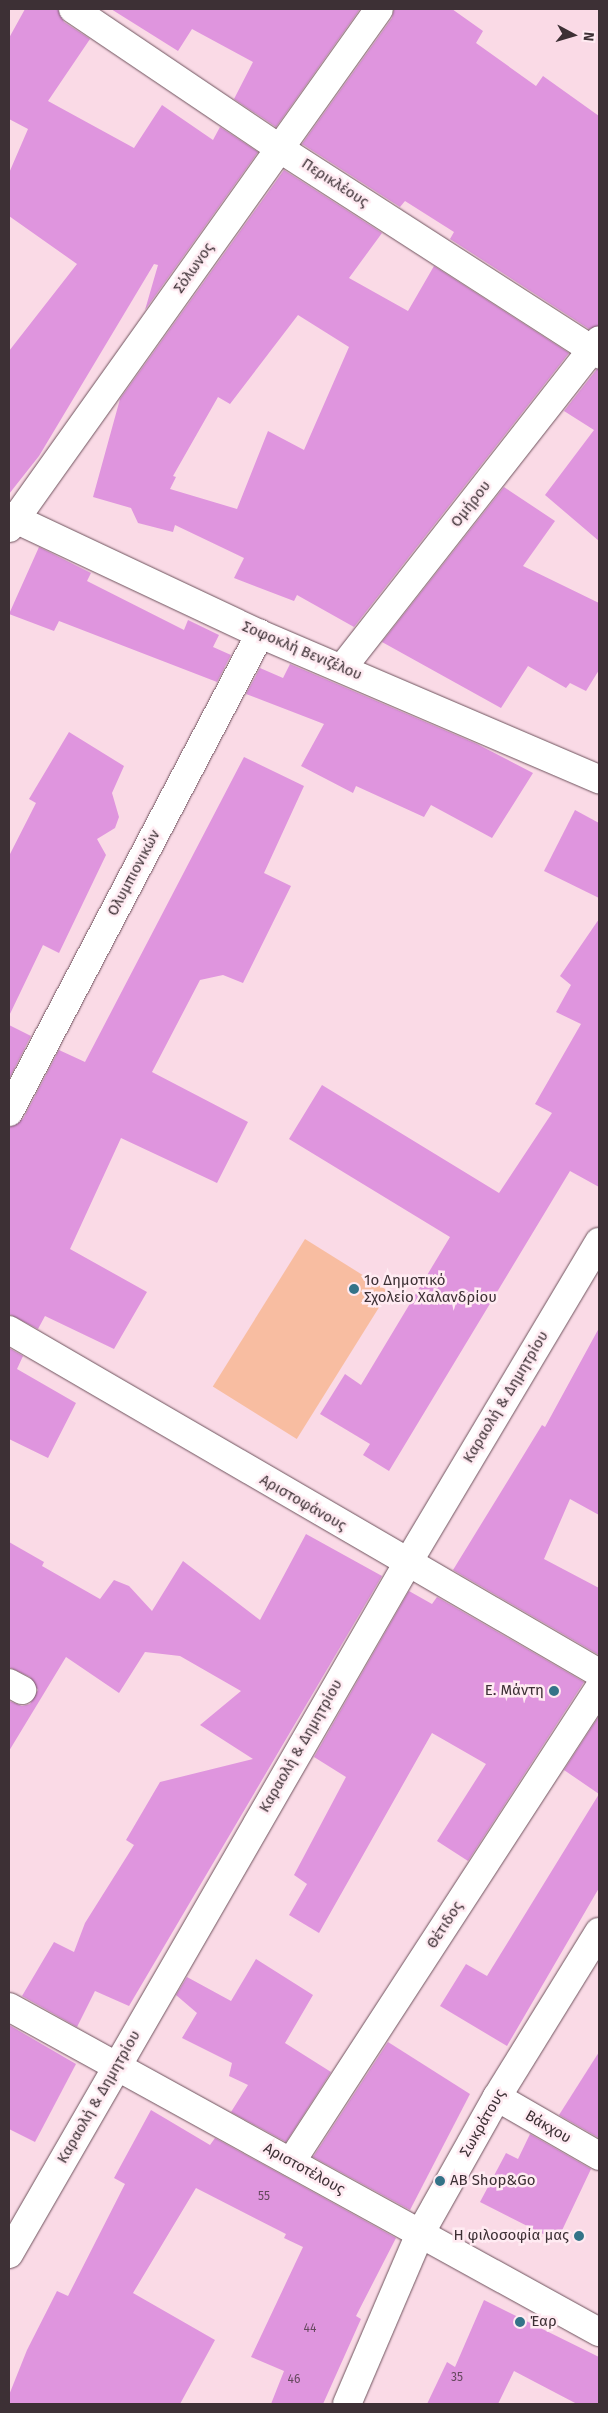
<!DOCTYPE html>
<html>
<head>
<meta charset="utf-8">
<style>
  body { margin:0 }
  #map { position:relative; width:608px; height:2413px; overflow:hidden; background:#fadae6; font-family:"Fira Sans",sans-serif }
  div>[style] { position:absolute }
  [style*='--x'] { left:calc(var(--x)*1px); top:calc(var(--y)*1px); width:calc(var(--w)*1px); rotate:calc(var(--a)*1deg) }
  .green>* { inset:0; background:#f8bda1; transform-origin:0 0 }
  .building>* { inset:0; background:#df95de }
  .roads { filter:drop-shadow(0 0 1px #6e535d) drop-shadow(0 0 1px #6e535d) }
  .minor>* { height:28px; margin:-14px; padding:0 14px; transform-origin:14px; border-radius:14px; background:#fff }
  .dots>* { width:14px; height:14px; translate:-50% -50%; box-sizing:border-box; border:2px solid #ffebf2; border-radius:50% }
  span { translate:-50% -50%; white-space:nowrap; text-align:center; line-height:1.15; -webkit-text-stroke:5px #ffebf2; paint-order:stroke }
  .number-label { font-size:12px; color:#66495f }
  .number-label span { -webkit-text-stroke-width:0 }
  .street-label { font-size:15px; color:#3d3035 }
  .poi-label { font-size:15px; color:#3d3035 }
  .left { translate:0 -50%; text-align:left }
  .right { translate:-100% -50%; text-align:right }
  .frame { position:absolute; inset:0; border:10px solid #3d3035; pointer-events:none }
  .north { position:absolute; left:548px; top:10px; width:50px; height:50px; -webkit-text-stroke:4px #ffebf2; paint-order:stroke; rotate:96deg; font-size:14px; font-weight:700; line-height:20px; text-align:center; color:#3d3035 }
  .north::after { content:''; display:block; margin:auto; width:18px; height:22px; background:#3d3035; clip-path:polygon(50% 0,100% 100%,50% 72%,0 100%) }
</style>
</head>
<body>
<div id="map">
  <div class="green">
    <div style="left:305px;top:1239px;width:99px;height:174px;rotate:32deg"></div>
  </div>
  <div class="building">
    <div style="clip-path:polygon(25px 9px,58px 9px,64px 22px,90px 39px,48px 101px,134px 148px,162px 105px,213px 140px,220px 127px,258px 152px,145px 310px,158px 265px,154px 264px,39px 456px,9px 494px,9px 351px,77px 264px,9px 216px,9px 173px,28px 129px,9px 119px,9px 38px)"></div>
    <div style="clip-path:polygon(111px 9px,360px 9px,276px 127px,234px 99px,253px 62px,192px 29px,178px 51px)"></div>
    <div style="clip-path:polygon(394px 9px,452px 9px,483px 31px,476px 43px,536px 86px,543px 76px,599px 116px,599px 326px,589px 329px,450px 239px,454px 232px,405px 201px,400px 207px,302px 144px,392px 18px)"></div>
    <div style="clip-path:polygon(evenodd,284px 170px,382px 233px,349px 278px,408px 311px,434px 266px,569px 353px,354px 627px,297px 595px,294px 601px,234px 578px,244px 558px,175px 525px,173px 532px,138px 523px,131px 508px,93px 497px,120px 399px,284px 170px,298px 315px,349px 347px,304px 450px,268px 431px,237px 509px,170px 489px,176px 477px,173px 476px,218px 397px,230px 404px,298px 315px)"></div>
    <div style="clip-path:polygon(597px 369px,599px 369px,599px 541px,545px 495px,594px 430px,564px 411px)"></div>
    <div style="clip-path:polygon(504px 487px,555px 521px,523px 566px,599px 603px,599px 670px,586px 691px,570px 683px,566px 688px,528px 666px,501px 708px,382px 642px)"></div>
    <div style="clip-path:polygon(39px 547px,91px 573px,87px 581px,184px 630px,188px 620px,219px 635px,213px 647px,231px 655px,217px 682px,59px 621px,54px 631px,9px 614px)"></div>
    <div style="clip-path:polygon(290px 664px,477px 744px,533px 773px,492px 838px,431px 805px,424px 817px,356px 786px,353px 793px,301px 766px,324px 724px,246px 694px,260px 668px,283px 678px)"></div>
    <div style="clip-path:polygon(69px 732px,124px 766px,112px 793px,119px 817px,115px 828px,97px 839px,106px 855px,59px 953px,43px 945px,9px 1016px,9px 856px,36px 803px,29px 799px)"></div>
    <div style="clip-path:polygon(244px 757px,304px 786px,264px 873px,291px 886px,243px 983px,223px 975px,200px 980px,152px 1072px,248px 1122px,217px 1183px,121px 1138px,70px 1249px,147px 1292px,114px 1349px,45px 1316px,38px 1329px,9px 1314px,9px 1127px,23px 1119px,59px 1050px,85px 1062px)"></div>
    <div style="clip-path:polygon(575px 810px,599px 823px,599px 898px,544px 871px)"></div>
    <div style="clip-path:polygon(599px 919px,599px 1187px,570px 1171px,389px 1471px,363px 1455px,370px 1444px,320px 1414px,345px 1374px,361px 1385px,450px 1237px,289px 1139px,322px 1085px,499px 1193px,552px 1113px,535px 1104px,581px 1024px,556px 1012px,571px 985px,560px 976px)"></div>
    <div style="clip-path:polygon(9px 1025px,31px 1036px,9px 1079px)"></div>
    <div style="clip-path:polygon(599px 1328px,599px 1515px,570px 1499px,544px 1559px,599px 1588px,599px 1655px,453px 1570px,542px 1425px,545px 1427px)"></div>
    <div style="clip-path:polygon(9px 1348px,23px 1356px,17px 1369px,76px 1403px,48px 1458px,9px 1439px)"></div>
    <div style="clip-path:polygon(306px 1534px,382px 1576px,129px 2006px,95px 1991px,77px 2027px,22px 1996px,54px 1942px,74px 1952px,85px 1923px,134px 1845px,126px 1840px,160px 1782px,253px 1759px,200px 1725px,241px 1691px,180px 1656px,145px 1652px,119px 1693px,66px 1657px,9px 1751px,9px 1701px,22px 1706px,30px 1704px,38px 1690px,30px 1677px,9px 1667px,9px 1542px,44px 1562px,42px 1566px,100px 1599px,114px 1580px,129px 1586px,152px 1611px,183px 1561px,260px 1620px)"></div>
    <div style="clip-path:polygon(409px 1591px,432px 1604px,437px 1597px,584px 1682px,468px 1861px,437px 1841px,486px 1764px,432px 1733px,319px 1933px,289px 1915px,307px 1884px,294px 1875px,346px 1777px,314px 1757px)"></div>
    <div style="clip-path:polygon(599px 1716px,599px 1888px,507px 2046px,440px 2006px,466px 1964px,487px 1976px,599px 1794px,564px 1770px)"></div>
    <div style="clip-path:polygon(256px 1959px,313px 1995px,285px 2043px,331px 2072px,286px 2142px,231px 2112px,248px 2085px,229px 2076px,232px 2063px,182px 2038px,197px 2013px,176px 1995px,187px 1977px,231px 2001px)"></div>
    <div style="clip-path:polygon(9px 2025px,76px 2064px,35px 2142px,9px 2129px)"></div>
    <div style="clip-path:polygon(388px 2042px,470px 2094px,410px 2210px,313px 2157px)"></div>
    <div style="clip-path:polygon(599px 2052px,599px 2138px,559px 2115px)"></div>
    <div style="clip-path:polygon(151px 2110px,210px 2145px,215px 2138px,396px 2238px,356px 2316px,361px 2319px,323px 2404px,271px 2404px,284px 2371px,251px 2357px,303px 2247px,284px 2238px,286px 2234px,196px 2188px,133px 2293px,215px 2340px,180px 2404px,9px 2404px,9px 2395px,27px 2350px,57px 2291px,68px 2296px,125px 2184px,114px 2178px)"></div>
    <div style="clip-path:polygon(530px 2134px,591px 2169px,557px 2241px,480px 2202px,506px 2153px,518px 2159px)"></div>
    <div style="clip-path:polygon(484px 2300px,599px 2357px,599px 2404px,577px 2404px,514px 2371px,498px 2404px,427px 2404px,447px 2362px,455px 2367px)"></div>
  </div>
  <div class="roads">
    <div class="minor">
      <div style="--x:73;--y:9;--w:249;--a:34"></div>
      <div style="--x:279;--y:148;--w:381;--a:32.8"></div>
      <div style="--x:9;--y:516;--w:277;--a:25.2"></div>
      <div style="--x:260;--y:634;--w:369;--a:23.2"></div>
      <div style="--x:9;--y:528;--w:637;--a:-54.51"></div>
      <div style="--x:343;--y:667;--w:415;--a:-51.9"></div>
      <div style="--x:9;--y:1112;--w:540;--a:-62.3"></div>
      <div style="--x:9;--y:1330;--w:682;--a:30.17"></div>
      <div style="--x:9;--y:1683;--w:15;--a:28"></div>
      <div style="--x:9;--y:2007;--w:674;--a:28.85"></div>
      <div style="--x:497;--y:2097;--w:118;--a:30"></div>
      <div style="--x:291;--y:2162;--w:565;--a:-56.98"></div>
      <div style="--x:9;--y:2254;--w:797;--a:-60.02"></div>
      <div style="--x:407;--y:1564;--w:375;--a:-59.2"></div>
      <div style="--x:347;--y:2404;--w:185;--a:-66.8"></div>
      <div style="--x:420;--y:2234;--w:157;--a:-60.7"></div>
      <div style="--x:497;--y:2097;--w:194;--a:-58.3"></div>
    </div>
  </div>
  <div class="dots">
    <div style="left:354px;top:1289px;background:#347388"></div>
    <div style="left:554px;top:1691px;background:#347388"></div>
    <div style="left:440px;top:2181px;background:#347388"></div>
    <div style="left:579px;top:2236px;background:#347388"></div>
    <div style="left:520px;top:2322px;background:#347388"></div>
  </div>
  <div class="number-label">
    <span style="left:264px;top:2197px">55</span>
    <span style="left:310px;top:2329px">44</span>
    <span style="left:457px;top:2378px">35</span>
    <span style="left:294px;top:2380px">46</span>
  </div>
  <div class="street-label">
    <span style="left:335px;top:183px;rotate:33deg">Περικλέους</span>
    <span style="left:194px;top:268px;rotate:-55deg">Σόλωνος</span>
    <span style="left:471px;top:504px;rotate:-52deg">Ομήρου</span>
    <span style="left:302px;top:651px;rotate:23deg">Σοφοκλή Βενιζέλου</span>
    <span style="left:134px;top:873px;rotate:-62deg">Ολυμπιονικών</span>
    <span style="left:506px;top:1397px;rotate:-59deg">Καραολή &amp; Δημητρίου</span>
    <span style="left:303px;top:1503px;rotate:30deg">Αριστοφάνους</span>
    <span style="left:301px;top:1746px;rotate:-60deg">Καραολή &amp; Δημητρίου</span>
    <span style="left:445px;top:1925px;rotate:-57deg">Θέτιδος</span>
    <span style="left:99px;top:2097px;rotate:-60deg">Καραολή &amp; Δημητρίου</span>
    <span style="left:483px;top:2123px;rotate:-60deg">Σωκράτους</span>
    <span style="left:548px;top:2127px;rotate:30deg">Βάκχου</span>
    <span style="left:304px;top:2169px;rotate:29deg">Αριστοτέλους</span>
  </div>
  <div class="poi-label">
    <span class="left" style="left:364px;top:1289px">1ο Δημοτικό<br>Σχολείο Χαλανδρίου</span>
    <span class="right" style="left:544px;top:1691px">Ε. Μάντη</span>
    <span class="left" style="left:450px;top:2181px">ΑΒ Shop&amp;Go</span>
    <span class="right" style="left:569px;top:2236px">Η φιλοσοφία μας</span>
    <span class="left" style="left:530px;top:2322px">Έαρ</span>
  </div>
  <div class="frame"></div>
  <div class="north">N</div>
</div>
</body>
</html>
